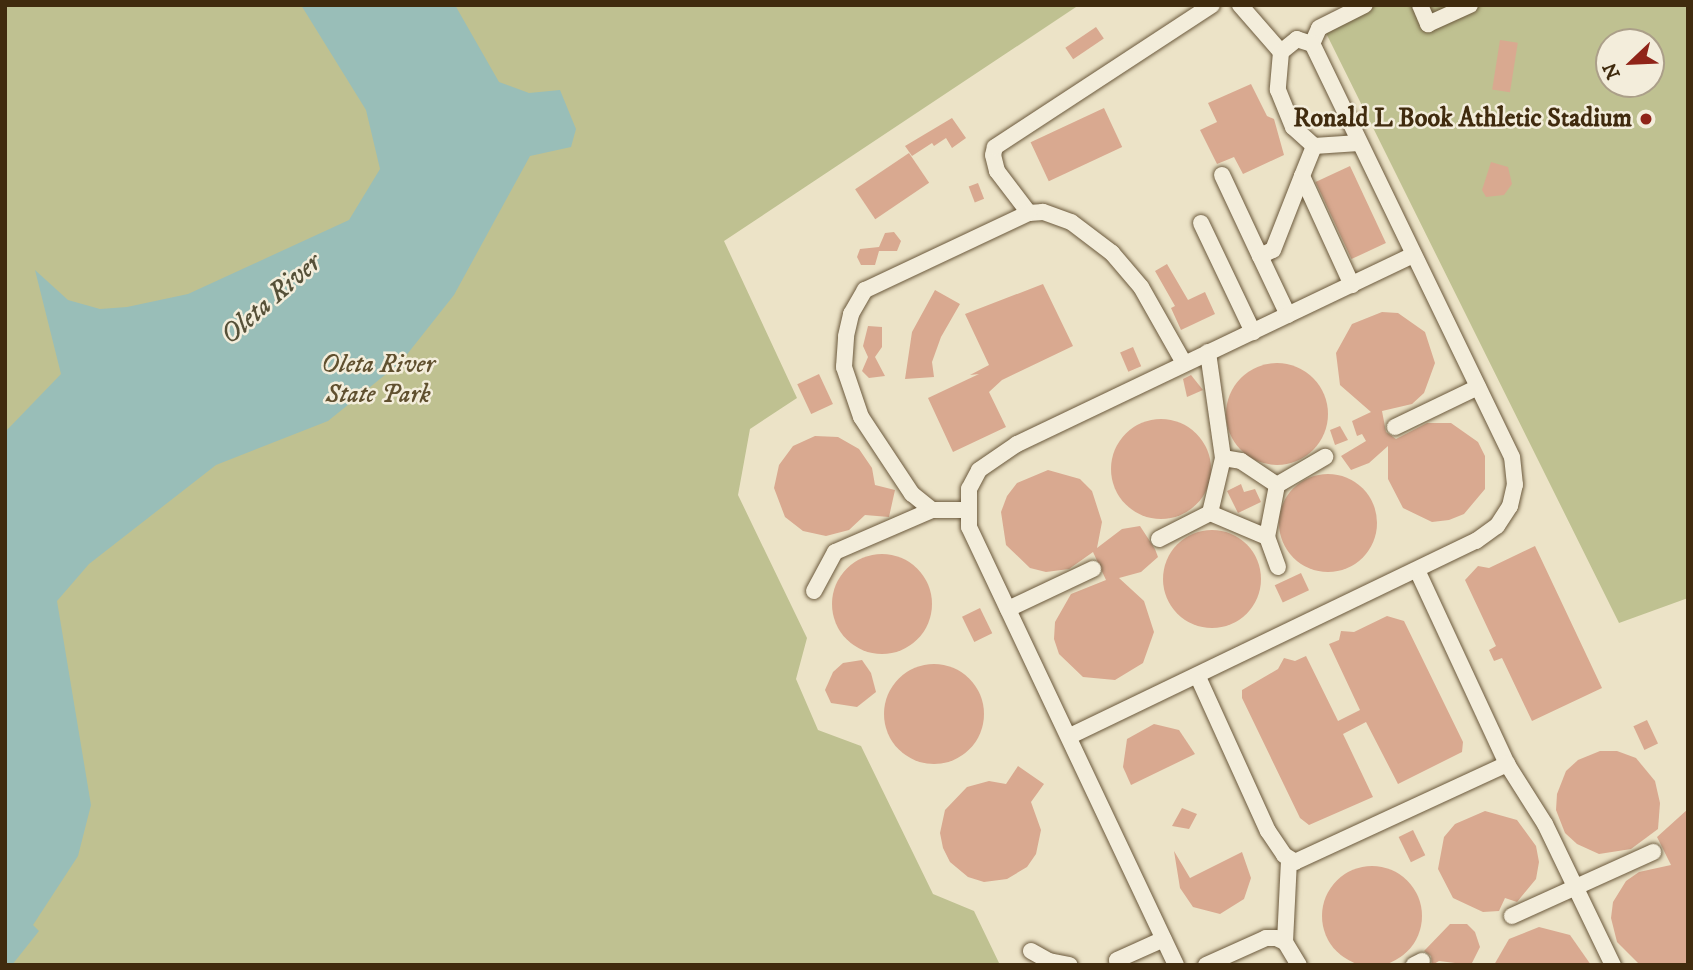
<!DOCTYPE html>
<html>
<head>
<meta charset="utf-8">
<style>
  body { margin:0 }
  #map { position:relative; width:1693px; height:970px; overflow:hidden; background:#ece3c7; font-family:"IM FELL DW Pica",serif }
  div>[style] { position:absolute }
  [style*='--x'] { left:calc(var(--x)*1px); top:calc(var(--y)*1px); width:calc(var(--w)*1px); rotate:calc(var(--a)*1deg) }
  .green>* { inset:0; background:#bfc191 }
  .water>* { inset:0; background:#99beb8 }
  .building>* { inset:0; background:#d9a990; transform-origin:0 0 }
  .round { border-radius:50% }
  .roads { filter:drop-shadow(0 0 2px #6b593c) drop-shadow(0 0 2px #6b593c) }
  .minor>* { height:16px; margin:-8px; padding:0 8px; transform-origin:8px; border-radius:8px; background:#f3eddb }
  .dots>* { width:19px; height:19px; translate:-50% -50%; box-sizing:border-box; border:4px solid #f3eddb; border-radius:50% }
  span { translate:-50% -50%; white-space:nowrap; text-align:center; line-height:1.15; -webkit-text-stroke:5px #f3eddb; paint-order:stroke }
  .poi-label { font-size:26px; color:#402b0e; font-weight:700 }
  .right { translate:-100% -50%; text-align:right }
  .park-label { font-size:26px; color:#60502f; font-style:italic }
  .water-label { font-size:28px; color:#565038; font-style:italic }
  .frame { position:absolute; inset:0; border:7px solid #402b0e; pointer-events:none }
  .north { position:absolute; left:1595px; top:28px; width:70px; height:70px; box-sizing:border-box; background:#f3eddb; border:2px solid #ab9f89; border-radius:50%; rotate:247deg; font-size:19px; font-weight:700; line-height:28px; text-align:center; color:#402b0e }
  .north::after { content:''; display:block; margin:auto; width:24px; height:32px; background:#8f2418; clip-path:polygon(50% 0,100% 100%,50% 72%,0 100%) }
</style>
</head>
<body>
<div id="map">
  <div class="green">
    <div style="clip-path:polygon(5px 5px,1079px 5px,724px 241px,797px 398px,750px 429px,738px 495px,807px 638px,796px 679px,818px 730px,861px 746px,933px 894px,974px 911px,1000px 965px,5px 965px)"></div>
    <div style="clip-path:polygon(evenodd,1364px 5px,1688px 5px,1688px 598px,1619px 623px,1325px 31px,1364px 5px,1609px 42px,1651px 42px,1651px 84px,1609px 84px,1609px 42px)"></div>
  </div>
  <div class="water">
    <div style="clip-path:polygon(301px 5px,455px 5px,499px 82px,529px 93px,560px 90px,576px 129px,571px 147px,530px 156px,454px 295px,401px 362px,328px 421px,216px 465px,89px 564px,57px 601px,91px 805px,78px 856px,33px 925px,39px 931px,12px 965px,5px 965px,5px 432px,61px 374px,35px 270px,68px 300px,100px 309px,127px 307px,188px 294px,349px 220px,380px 169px,366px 110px)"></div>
  </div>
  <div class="building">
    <div style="left:1096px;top:27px;width:14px;height:37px;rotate:56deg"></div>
    <div style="left:1500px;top:40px;width:18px;height:50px;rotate:9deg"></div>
    <div style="clip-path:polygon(1251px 84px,1267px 116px,1274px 119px,1284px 155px,1243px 174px,1234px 157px,1217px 164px,1200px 130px,1217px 122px,1208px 103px)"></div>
    <div style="left:1104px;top:108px;width:43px;height:81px;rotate:65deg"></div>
    <div style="clip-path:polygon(952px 118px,966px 138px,952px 148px,946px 138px,934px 146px,932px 143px,912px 156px,905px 146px)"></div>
    <div style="left:909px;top:153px;width:36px;height:65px;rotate:56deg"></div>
    <div style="clip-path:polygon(1491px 162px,1508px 167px,1512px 184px,1504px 195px,1486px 197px,1482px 190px)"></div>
    <div style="left:1350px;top:166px;width:85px;height:38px;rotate:65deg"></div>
    <div style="left:978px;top:183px;width:17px;height:10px;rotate:69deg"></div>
    <div style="clip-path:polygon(894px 232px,901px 241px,897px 251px,879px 251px,875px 265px,861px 265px,857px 257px,860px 249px,879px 247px,885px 233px)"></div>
    <div style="clip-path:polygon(1167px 264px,1188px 300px,1205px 292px,1215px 314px,1181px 330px,1171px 308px,1175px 306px,1155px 271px)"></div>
    <div style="clip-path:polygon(1043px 284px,1073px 346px,1002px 380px,989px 392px,1006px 427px,953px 452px,928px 398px,979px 374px,970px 375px,989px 365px,965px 314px)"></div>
    <div style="clip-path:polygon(935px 290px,960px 304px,941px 337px,932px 362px,934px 377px,905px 379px,912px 332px)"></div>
    <div style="clip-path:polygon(1382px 312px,1398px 313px,1425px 332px,1435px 363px,1424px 393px,1412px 404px,1382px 411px,1386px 432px,1396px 439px,1427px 423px,1451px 423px,1478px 442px,1485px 456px,1485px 489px,1464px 514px,1449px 520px,1432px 522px,1403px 508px,1388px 479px,1388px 446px,1369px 463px,1351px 470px,1341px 456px,1366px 441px,1362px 434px,1357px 436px,1352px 421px,1371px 412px,1340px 385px,1336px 353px,1352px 324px)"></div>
    <div style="clip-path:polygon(868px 326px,882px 327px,882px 347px,875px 357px,885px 376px,869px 378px,862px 371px,868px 357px,863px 346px)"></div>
    <div style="left:1133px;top:347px;width:21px;height:14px;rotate:67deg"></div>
    <div class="round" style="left:1226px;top:363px;width:102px;height:102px"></div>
    <div style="left:819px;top:374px;width:33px;height:24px;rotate:65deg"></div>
    <div style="clip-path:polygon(1191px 375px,1203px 390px,1187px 397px,1183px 379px)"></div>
    <div class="round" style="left:1111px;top:419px;width:100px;height:100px"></div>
    <div style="clip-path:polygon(1340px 426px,1348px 440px,1335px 445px,1330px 430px)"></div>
    <div style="clip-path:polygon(815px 436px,838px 437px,859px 449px,872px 468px,875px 485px,895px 490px,889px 517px,865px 515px,849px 530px,826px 536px,803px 531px,785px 517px,774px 488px,779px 465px,793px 446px)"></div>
    <div style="clip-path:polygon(1048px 470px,1080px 479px,1092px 491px,1102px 522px,1097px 548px,1122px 529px,1140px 526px,1155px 549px,1158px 557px,1141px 572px,1119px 578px,1144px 601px,1154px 632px,1143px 663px,1115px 680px,1083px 677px,1059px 654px,1054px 639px,1055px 622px,1071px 594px,1106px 580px,1093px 552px,1069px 569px,1046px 572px,1030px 568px,1006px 545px,1001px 512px,1007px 496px,1017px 483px)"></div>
    <div class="round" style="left:1279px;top:474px;width:98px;height:98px"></div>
    <div style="clip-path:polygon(1241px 484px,1244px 492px,1255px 489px,1261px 502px,1238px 513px,1227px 491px)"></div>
    <div class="round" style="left:1163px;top:530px;width:98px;height:98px"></div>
    <div style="clip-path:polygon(1535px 546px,1602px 688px,1532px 721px,1502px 658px,1494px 661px,1489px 650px,1496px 646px,1465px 580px,1478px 566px,1489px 568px)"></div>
    <div class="round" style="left:832px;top:554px;width:100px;height:100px"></div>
    <div style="left:1301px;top:573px;width:19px;height:29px;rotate:65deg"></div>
    <div style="left:980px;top:608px;width:28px;height:20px;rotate:64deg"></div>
    <div style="clip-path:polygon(1387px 616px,1404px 621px,1463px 742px,1462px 752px,1398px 784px,1366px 722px,1343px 734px,1373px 797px,1309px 825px,1300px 818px,1242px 698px,1242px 690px,1278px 669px,1284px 658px,1295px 661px,1306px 656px,1338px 721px,1360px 710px,1329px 644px,1339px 640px,1341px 631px,1354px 632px)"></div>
    <div style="clip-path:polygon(862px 660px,871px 673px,876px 692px,857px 707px,831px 703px,825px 690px,833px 672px,843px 663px)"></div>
    <div class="round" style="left:884px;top:664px;width:100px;height:100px"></div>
    <div style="left:1647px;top:720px;width:26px;height:15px;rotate:65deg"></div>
    <div style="clip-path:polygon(1154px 724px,1179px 730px,1195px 754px,1131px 785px,1123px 767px,1127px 739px)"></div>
    <div style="clip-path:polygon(1617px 751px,1636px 758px,1655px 781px,1660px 803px,1658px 829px,1631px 849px,1599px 854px,1577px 844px,1565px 833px,1556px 810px,1557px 794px,1566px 771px,1578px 760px,1600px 751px)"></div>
    <div style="clip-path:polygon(1018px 766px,1044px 784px,1031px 802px,1041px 830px,1036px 854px,1027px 867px,1007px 879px,984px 882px,968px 877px,950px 862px,943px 848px,940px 833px,945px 810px,967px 787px,989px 781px,1006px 784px)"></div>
    <div style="clip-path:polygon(1182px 808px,1197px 814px,1189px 829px,1172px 826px)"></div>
    <div style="clip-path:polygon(1688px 809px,1688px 965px,1640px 965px,1617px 942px,1611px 918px,1613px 902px,1626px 881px,1639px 872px,1671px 865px,1657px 837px)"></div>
    <div style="clip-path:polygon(1485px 811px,1517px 820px,1536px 846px,1539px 862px,1536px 879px,1517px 902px,1505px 898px,1499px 911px,1483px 912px,1453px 898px,1438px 869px,1444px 837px,1455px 824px)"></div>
    <div style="left:1413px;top:830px;width:28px;height:16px;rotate:64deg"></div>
    <div style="clip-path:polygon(1174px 851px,1190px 878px,1242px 852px,1251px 878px,1244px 899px,1220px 914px,1193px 907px,1180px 888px)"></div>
    <div class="round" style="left:1322px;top:866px;width:100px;height:100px"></div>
    <div style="clip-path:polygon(1450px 924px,1467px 924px,1475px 932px,1480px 947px,1471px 965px,1439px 961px,1432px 965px,1431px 956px,1424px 951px)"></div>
    <div style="clip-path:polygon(1539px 927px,1570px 935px,1591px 965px,1494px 965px,1509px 939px)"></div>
  </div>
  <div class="roads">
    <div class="minor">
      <div style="--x:1240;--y:5;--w:62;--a:48.9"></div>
      <div style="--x:1420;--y:5;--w:21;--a:67"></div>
      <div style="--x:1428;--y:24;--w:46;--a:-24.3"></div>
      <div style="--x:1312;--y:44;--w:17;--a:-66"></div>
      <div style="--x:1319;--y:28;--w:51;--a:-26.6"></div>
      <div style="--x:1222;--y:175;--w:89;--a:64.9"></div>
      <div style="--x:1302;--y:176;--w:32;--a:-68"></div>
      <div style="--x:1314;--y:146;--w:45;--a:-3.8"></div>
      <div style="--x:1201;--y:223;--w:121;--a:64.5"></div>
      <div style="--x:1288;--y:315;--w:65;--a:-115.4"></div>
      <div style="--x:1260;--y:256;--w:14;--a:-25"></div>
      <div style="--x:1273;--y:250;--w:79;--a:-68.6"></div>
      <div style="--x:1302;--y:176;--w:120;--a:65.4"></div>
      <div style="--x:1184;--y:363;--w:87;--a:-119.5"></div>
      <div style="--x:1141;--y:287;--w:45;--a:-130.5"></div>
      <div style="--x:1112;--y:253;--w:51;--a:-142.9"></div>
      <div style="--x:1071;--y:222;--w:30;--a:-160"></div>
      <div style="--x:1043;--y:212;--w:14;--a:176"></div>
      <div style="--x:1029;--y:213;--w:53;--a:-127.3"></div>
      <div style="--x:997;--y:171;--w:16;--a:-104"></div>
      <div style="--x:993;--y:155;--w:8;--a:-76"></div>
      <div style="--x:995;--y:147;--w:259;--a:-33.2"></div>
      <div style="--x:1395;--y:427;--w:92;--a:-25.7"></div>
      <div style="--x:1223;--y:458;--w:18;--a:9"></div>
      <div style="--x:1241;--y:461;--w:43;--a:33.7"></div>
      <div style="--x:966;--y:510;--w:34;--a:180"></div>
      <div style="--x:932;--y:510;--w:26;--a:-141"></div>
      <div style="--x:912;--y:494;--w:92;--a:-123.5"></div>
      <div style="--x:861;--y:417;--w:53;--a:-108.8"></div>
      <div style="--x:844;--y:367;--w:31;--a:-86"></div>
      <div style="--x:846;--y:336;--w:23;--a:-77"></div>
      <div style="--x:851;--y:314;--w:28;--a:-60"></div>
      <div style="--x:865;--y:290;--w:181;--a:-25.2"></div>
      <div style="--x:1210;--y:513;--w:62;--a:22.8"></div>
      <div style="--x:1159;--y:539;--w:57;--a:-27"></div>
      <div style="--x:1210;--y:513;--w:57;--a:-76.7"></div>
      <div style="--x:1223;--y:458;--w:107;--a:-98.1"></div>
      <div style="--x:1278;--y:567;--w:32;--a:-110"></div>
      <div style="--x:1267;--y:537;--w:53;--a:-79.1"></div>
      <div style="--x:1277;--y:485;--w:56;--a:-30.3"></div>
      <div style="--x:1417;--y:570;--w:214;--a:65.1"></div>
      <div style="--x:1507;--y:764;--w:71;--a:57.7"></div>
      <div style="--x:1545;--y:824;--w:157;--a:64.3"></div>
      <div style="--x:814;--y:591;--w:44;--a:-61.7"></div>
      <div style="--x:835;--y:552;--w:106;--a:-23.4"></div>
      <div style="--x:1008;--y:609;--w:94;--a:-25.2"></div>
      <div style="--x:1198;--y:677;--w:169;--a:65.6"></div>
      <div style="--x:1268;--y:831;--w:29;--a:56"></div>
      <div style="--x:1284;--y:855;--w:13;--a:32"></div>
      <div style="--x:1295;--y:862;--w:234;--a:-24.8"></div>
      <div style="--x:1070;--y:736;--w:450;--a:-25.7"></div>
      <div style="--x:1476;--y:541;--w:26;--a:-36"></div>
      <div style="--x:1497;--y:526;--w:24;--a:-57"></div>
      <div style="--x:1510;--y:506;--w:22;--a:-77"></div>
      <div style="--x:1515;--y:485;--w:28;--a:-96"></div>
      <div style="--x:1512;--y:457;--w:459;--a:-115.8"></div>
      <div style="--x:1312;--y:44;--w:16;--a:-162"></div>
      <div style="--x:1297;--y:39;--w:21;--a:141"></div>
      <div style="--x:1281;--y:52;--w:38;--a:95"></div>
      <div style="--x:1278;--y:90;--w:40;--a:68"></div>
      <div style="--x:1293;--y:127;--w:28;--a:42"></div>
      <div style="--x:1512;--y:916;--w:155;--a:-24.4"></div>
      <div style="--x:1285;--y:942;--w:82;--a:-87.2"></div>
      <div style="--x:1031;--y:951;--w:21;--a:29"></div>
      <div style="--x:1049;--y:961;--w:21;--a:11"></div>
      <div style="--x:1119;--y:965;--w:5;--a:-112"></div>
      <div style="--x:1117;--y:960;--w:51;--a:-24.1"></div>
      <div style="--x:1176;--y:965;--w:484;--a:-115.3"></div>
      <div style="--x:969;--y:527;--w:38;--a:-90"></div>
      <div style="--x:969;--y:489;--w:21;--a:-62"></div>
      <div style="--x:979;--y:470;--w:46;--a:-34.4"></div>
      <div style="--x:1017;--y:444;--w:439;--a:-25.5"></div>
      <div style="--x:1206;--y:965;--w:66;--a:-24.2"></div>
      <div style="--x:1266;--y:938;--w:10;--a:0"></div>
      <div style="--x:1276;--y:938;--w:10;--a:24"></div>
      <div style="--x:1285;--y:942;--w:27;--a:59"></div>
      <div style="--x:1414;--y:965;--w:9;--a:-27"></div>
    </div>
  </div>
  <div class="dots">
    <div style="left:1646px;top:119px;background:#8f2418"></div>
  </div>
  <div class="poi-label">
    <span class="right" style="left:1632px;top:119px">Ronald L Book Athletic Stadium</span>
  </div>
  <div class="park-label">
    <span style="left:378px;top:380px">Oleta River<br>State Park</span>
  </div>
  <div class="water-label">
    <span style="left:271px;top:299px;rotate:-41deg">Oleta River</span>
  </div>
  <div class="frame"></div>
  <div class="north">N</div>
</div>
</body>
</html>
